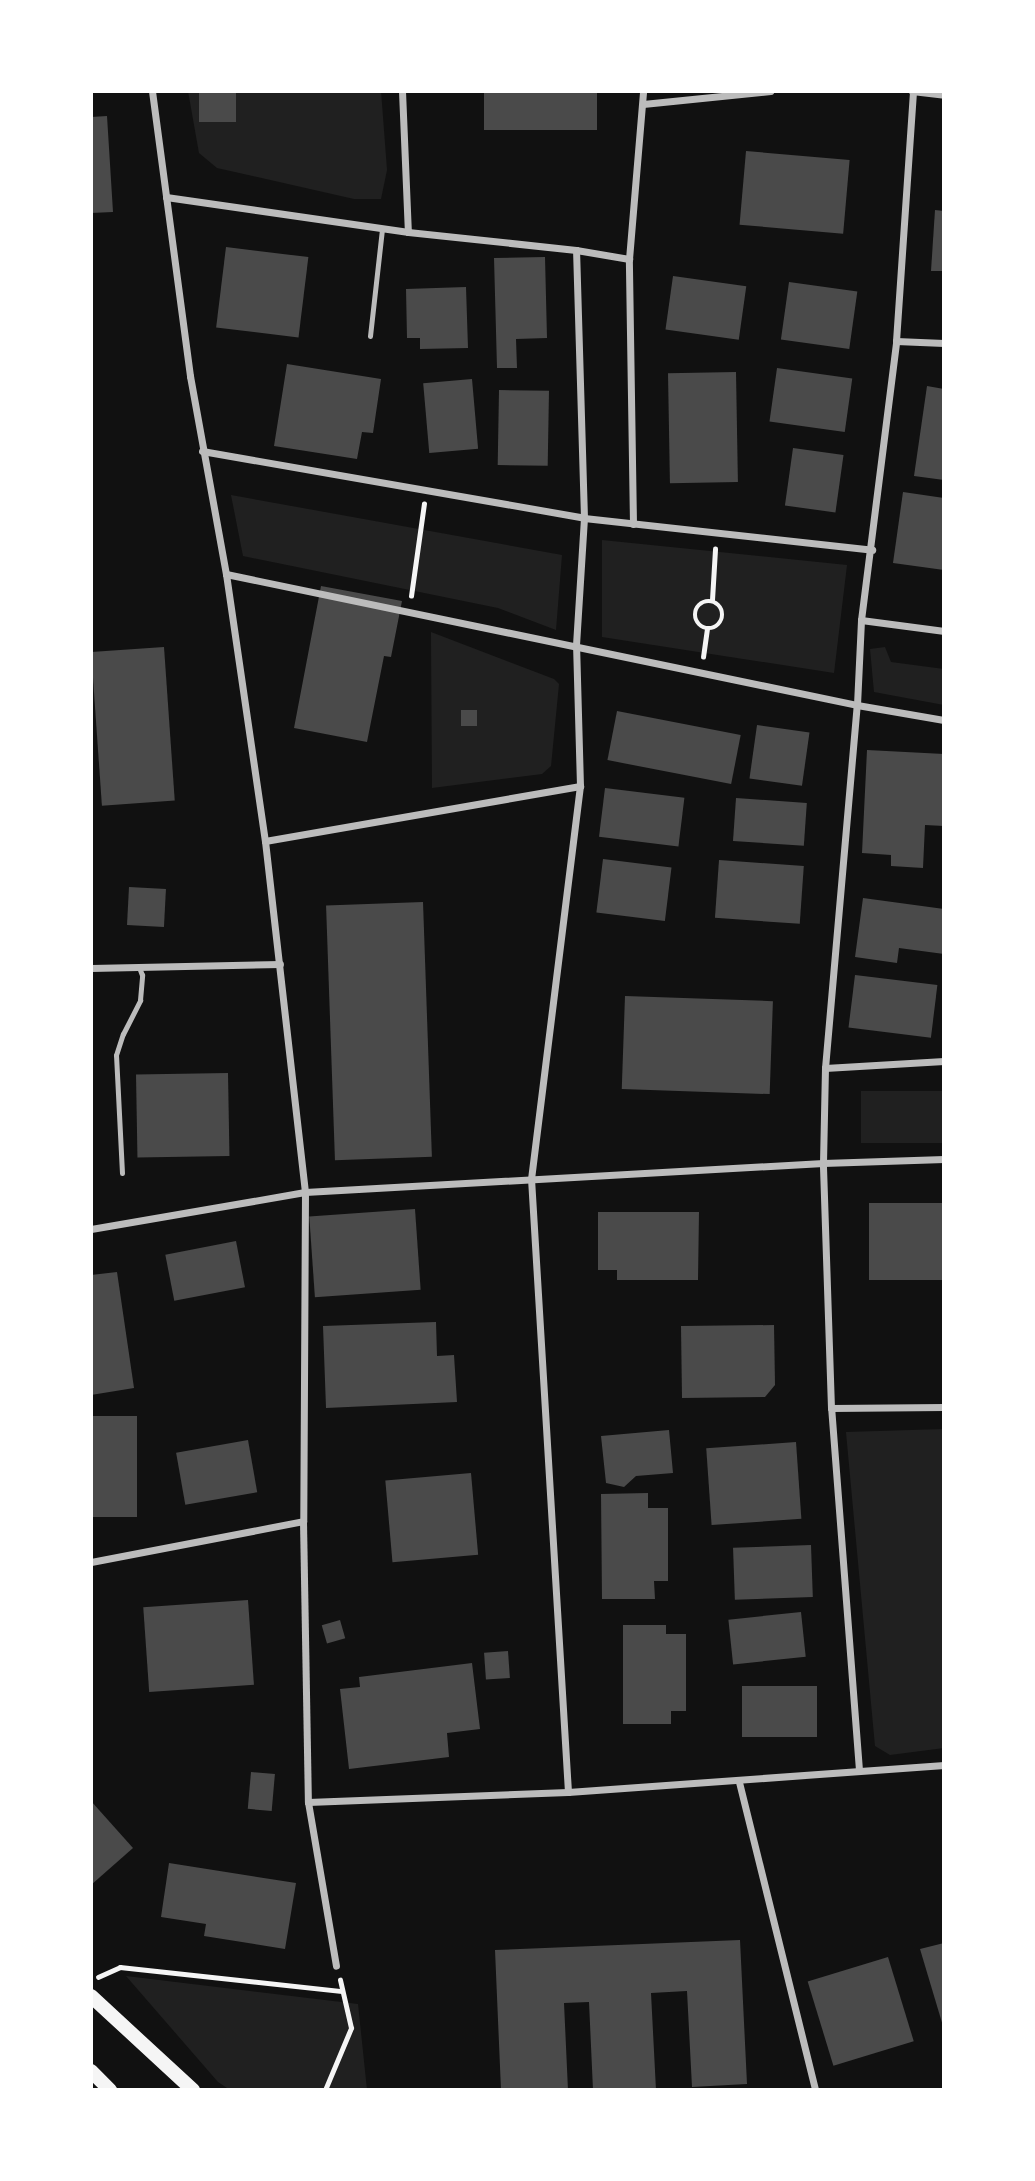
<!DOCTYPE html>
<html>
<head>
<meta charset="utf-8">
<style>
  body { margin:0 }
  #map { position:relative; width:1035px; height:2181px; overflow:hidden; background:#111; font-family:Helvetica,sans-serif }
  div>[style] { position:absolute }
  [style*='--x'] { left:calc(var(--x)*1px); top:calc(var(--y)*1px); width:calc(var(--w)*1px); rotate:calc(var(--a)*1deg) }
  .green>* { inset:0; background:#202020; transform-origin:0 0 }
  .building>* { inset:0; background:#4a4a4a; transform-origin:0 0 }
  .path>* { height:4.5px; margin:-2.25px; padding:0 2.25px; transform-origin:2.25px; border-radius:2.25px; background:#f5f5f5 }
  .path>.ring { margin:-2.25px; padding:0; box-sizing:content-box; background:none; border:4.5px solid #f5f5f5; border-radius:50% }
  .service>* { height:5px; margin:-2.5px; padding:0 2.5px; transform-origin:2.5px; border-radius:2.5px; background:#bcbcbc }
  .minor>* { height:7px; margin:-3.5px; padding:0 3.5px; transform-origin:3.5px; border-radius:3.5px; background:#bcbcbc }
  .secondary>* { height:14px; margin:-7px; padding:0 7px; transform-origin:7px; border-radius:7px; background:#f5f5f5 }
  span { translate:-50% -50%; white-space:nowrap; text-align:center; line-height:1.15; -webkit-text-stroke:7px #fff; paint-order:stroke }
  .frame { position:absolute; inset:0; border:93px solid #fff; pointer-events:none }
</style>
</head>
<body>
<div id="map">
  <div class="green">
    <div style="clip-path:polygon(188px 91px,381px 91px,387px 170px,381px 199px,354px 199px,217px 168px,199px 153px)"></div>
    <div style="clip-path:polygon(231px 495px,562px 555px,556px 630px,498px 608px,243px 556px)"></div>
    <div style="clip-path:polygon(602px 540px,847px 565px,834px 673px,602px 637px)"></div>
    <div style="clip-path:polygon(431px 632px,554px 679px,559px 684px,551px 766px,542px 774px,432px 788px)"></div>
    <div style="clip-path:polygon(885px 647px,891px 662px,944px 669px,944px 705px,874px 692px,870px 649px)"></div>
    <div style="left:944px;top:1091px;width:52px;height:83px;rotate:90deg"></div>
    <div style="clip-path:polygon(944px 1429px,944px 1748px,890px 1755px,875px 1746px,846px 1432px)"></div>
    <div style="clip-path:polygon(126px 1976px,358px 2004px,367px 2090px,230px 2090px,218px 2082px)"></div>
  </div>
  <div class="building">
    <div style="left:199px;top:91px;width:37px;height:31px"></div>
    <div style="left:484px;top:91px;width:113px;height:39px"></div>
    <div style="clip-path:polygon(107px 116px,113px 212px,91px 213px,91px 117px)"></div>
    <div style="left:746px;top:151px;width:104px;height:74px;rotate:5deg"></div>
    <div style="clip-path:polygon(935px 210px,944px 211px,944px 271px,931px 271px)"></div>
    <div style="left:226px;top:247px;width:83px;height:81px;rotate:7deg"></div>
    <div style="clip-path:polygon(545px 257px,547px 338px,516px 339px,517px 368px,497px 368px,494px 258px)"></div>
    <div style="left:673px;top:276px;width:74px;height:54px;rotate:8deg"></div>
    <div style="left:789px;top:282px;width:69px;height:58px;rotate:8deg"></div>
    <div style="clip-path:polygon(466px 287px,468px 348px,420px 349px,420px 338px,407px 338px,406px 289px)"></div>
    <div style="clip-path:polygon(287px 364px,381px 379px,373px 433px,362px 432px,357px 459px,274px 446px)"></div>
    <div style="left:777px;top:368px;width:76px;height:54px;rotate:8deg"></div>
    <div style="left:736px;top:372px;width:110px;height:68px;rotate:89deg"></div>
    <div style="left:472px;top:379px;width:70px;height:49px;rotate:85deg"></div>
    <div style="clip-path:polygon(927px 386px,944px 389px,944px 480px,914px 476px)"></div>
    <div style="left:499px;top:390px;width:50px;height:75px;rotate:1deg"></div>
    <div style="left:793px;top:448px;width:51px;height:58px;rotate:8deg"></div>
    <div style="clip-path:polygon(903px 492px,944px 498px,944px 570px,893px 563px)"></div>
    <div style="clip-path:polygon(321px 586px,402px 601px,391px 657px,384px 656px,367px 742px,294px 728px)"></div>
    <div style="left:164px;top:647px;width:154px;height:73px;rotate:86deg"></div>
    <div style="left:461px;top:710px;width:16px;height:16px"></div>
    <div style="left:617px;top:711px;width:126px;height:50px;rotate:11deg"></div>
    <div style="left:757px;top:725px;width:53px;height:54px;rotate:8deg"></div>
    <div style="clip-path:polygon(867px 750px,944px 754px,944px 826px,925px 825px,923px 868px,891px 866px,891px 855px,862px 853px)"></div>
    <div style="left:605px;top:788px;width:80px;height:49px;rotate:7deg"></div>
    <div style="left:736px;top:798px;width:71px;height:43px;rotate:4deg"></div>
    <div style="left:603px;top:859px;width:69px;height:54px;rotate:7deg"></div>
    <div style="left:719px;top:860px;width:85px;height:58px;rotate:4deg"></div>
    <div style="left:129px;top:887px;width:37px;height:38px;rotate:3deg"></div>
    <div style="clip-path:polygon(863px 898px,944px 909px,944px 954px,899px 948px,897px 963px,855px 957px)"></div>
    <div style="left:423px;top:902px;width:255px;height:97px;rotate:88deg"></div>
    <div style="left:855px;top:975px;width:83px;height:53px;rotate:7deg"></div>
    <div style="left:625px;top:996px;width:148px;height:93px;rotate:2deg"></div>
    <div style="left:228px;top:1073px;width:83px;height:92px;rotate:89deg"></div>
    <div style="left:944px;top:1203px;width:77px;height:75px;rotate:90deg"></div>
    <div style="left:415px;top:1209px;width:81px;height:106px;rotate:86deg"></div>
    <div style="clip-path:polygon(598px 1212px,699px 1212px,698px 1280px,617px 1280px,617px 1270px,598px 1270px)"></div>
    <div style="left:236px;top:1241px;width:47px;height:72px;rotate:79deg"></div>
    <div style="clip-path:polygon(117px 1272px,134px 1388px,91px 1395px,91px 1275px)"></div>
    <div style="clip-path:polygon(436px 1322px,437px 1356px,454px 1355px,457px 1402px,326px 1408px,323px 1326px)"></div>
    <div style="clip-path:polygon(774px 1325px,775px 1385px,765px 1397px,682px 1398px,681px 1326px)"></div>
    <div style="left:91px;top:1416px;width:46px;height:101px"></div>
    <div style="clip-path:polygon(669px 1430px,673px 1473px,636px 1476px,624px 1487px,606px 1483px,601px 1436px)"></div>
    <div style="left:248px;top:1440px;width:53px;height:73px;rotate:80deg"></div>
    <div style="left:796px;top:1442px;width:77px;height:90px;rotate:86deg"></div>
    <div style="left:471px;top:1473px;width:82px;height:86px;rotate:85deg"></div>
    <div style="clip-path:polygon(648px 1493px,648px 1508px,668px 1508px,668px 1581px,654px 1581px,655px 1599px,602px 1599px,601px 1494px)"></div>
    <div style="left:811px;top:1545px;width:52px;height:78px;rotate:88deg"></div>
    <div style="left:248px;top:1600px;width:85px;height:105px;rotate:86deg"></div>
    <div style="left:801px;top:1612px;width:45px;height:73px;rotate:84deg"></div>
    <div style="left:340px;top:1620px;width:19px;height:19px;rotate:74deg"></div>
    <div style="clip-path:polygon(623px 1625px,666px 1625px,666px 1634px,686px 1634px,686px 1711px,671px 1711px,671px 1724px,623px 1724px)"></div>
    <div style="left:508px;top:1651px;width:27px;height:24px;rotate:86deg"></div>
    <div style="clip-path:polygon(472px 1663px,480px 1729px,447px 1733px,449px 1757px,349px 1769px,340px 1689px,360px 1687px,359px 1677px)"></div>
    <div style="left:742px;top:1686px;width:75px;height:51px"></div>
    <div style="left:251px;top:1772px;width:24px;height:37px;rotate:5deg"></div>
    <div style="clip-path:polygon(91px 1801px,133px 1848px,91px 1885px)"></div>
    <div style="clip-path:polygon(169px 1863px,296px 1883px,285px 1949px,204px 1936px,206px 1924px,161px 1917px)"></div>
    <div style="clip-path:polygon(740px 1940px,747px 2084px,692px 2087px,687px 1991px,651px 1993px,656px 2090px,593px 2090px,589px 2002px,564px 2003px,568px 2090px,501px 2090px,495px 1950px)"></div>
    <div style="clip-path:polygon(944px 1943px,944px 2026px,943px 2026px,920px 1949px)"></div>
    <div style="left:888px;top:1957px;width:88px;height:84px;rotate:73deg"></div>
  </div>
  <div class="path">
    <div style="--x:411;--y:596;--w:93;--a:-82"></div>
    <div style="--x:712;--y:600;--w:51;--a:-86.6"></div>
    <div class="ring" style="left:695px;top:601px;width:23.5px;height:23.5px"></div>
    <div style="--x:703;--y:657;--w:28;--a:-82"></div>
    <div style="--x:98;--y:1977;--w:24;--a:-24"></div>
    <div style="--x:120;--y:1967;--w:223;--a:6.2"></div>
    <div style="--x:325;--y:2090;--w:67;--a:-67.2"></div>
    <div style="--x:351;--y:2028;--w:49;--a:-102.9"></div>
  </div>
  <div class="service">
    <div style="--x:370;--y:336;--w:108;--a:-83.6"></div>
    <div style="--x:122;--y:1173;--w:118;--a:-92.9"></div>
    <div style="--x:116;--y:1055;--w:22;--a:-72"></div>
    <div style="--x:123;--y:1034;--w:38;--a:-63"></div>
    <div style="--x:140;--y:1000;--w:25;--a:-85"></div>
    <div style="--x:142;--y:975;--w:9;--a:-111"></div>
  </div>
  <div class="minor">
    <div style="--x:152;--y:91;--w:288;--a:82.4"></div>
    <div style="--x:190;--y:376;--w:201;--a:79.7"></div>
    <div style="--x:226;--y:574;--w:270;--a:81.7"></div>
    <div style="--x:265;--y:841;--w:353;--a:83.5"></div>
    <div style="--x:305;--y:1192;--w:329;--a:90.3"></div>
    <div style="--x:303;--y:1521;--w:281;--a:89"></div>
    <div style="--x:308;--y:1802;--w:166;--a:80.3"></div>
    <div style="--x:402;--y:91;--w:141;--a:87.6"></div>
    <div style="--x:912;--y:91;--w:32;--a:7"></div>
    <div style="--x:643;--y:104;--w:128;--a:-5.8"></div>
    <div style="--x:166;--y:197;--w:245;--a:8.2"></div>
    <div style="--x:408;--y:232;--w:169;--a:6.1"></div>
    <div style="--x:576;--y:250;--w:54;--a:9.6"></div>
    <div style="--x:896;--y:341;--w:48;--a:2.4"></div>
    <div style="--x:202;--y:451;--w:388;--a:9.9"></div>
    <div style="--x:584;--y:518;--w:290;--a:6.3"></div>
    <div style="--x:633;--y:524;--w:265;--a:-90.9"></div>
    <div style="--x:629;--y:259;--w:169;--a:-85.2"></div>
    <div style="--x:226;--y:574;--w:644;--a:11.73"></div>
    <div style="--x:857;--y:705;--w:88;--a:9.8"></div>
    <div style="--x:861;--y:620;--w:84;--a:7.5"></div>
    <div style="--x:265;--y:841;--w:320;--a:-9.9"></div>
    <div style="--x:91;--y:968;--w:189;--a:-1.2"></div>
    <div style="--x:825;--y:1068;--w:119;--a:-3.4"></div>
    <div style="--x:91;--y:1229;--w:217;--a:-9.8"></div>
    <div style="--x:305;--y:1192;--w:519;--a:-3.2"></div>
    <div style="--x:823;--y:1163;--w:121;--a:-1.9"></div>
    <div style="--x:831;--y:1408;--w:113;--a:-0.5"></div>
    <div style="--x:91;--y:1562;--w:216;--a:-10.9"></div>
    <div style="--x:859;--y:1770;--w:363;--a:-94.4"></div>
    <div style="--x:831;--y:1408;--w:245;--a:-91.9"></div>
    <div style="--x:823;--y:1163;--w:95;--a:-88.8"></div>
    <div style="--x:825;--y:1068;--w:364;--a:-85"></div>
    <div style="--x:857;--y:705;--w:85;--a:-87.3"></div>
    <div style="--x:861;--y:620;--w:281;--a:-82.8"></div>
    <div style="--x:896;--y:341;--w:251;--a:-86.1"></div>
    <div style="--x:739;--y:1782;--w:317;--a:76.1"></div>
    <div style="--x:568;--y:1792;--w:614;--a:-93.45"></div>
    <div style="--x:531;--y:1179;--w:396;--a:-82.9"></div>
    <div style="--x:580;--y:786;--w:141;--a:-91.6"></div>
    <div style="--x:576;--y:645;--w:127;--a:-86.4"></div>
    <div style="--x:584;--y:518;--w:268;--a:-91.7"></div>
    <div style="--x:308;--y:1802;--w:260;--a:-2.2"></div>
    <div style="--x:568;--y:1792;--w:377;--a:-4.1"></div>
  </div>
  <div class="secondary">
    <div style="--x:91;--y:1996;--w:139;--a:42.7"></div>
    <div style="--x:91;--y:2071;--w:27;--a:45"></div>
  </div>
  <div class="frame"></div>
</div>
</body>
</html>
